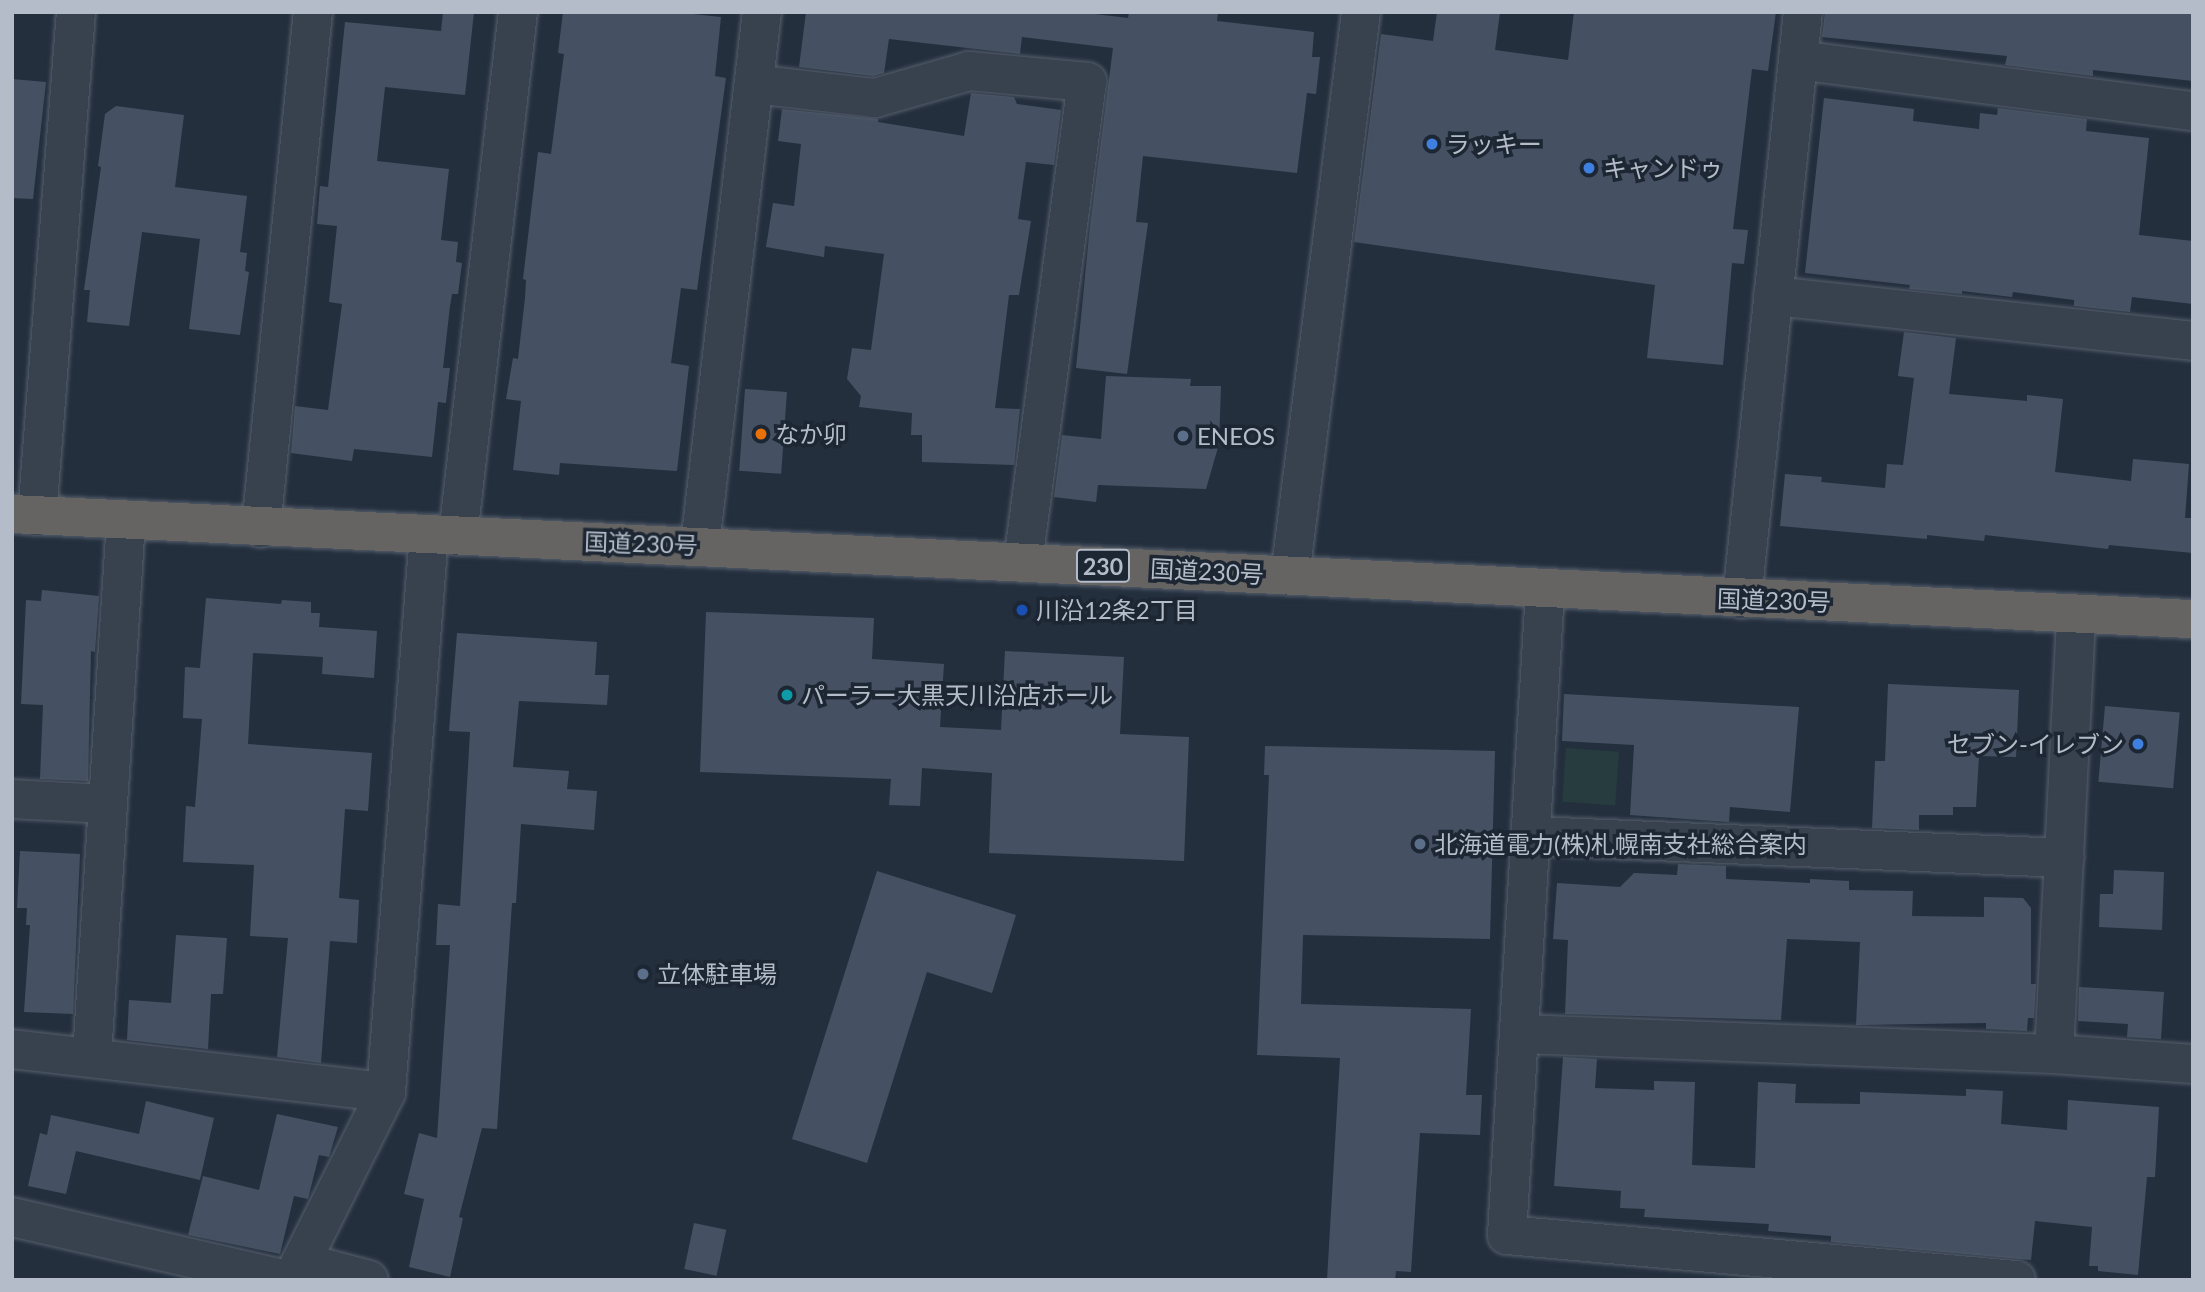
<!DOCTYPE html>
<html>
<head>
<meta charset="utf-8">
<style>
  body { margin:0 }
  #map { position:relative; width:2205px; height:1292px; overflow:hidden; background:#242f3e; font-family:Lato,"Noto Sans JP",sans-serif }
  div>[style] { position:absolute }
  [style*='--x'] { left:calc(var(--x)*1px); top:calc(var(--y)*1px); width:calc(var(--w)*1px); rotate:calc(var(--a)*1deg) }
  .green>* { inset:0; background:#263c3f; transform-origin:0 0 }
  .building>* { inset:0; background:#455162; transform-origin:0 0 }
  .roads { filter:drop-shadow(0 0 2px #565f6c) drop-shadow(0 0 2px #565f6c) }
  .minor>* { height:38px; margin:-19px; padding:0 19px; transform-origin:19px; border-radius:19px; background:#38414e }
  .trunk>* { height:38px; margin:-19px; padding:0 19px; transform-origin:19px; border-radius:19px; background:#656462 }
  .dots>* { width:19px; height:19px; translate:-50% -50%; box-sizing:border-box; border:4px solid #1d2633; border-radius:50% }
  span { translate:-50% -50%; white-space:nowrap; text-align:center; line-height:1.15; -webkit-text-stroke:7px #1d2633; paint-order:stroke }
  .shield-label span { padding:2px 5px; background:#1d2633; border:2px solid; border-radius:5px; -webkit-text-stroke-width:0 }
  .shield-label { font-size:23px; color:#b4bcc9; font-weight:700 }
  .poi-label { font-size:24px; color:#b4bcc9 }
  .left { translate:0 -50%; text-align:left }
  .right { translate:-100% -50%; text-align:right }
  .street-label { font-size:24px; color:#b4bcc9 }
  .frame { position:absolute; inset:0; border:14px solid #b4bcc9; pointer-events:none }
</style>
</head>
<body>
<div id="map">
  <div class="green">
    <div style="left:1566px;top:748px;width:53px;height:54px;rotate:4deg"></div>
  </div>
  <div class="building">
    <div style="clip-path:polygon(443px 12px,474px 12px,465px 95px,385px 87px,377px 161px,449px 169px,441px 240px,458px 242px,456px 262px,462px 263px,458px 294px,452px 294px,450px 306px,443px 368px,450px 368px,446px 403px,438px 402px,432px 457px,354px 449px,352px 461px,291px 453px,295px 406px,328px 410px,342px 304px,329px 302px,337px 226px,317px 224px,320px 186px,328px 187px,345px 22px,441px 31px)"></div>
    <div style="clip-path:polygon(563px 12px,674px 12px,721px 17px,715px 76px,726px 78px,697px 290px,681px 288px,671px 363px,689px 366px,677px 471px,560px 463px,559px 475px,513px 470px,521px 401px,506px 399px,513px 358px,518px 359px,525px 298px,526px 280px,523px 279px,538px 152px,551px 154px,564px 54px,558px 53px)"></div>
    <div style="clip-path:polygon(806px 12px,1079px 12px,1128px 18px,1129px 12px,1218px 12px,1217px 21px,1314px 32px,1312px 57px,1320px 57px,1316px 94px,1307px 93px,1297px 173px,1143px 156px,1136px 222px,1148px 223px,1127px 374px,1076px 368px,1090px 226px,1113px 48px,1022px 37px,1020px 54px,889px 39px,884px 73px,873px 76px,799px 67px)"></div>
    <div style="clip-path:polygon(1437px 12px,1500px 12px,1495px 50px,1568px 60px,1574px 12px,1776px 12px,1768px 71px,1752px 69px,1733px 229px,1748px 230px,1744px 264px,1732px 263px,1723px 365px,1647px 358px,1655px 285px,1354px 242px,1381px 34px,1433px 41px)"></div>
    <div style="clip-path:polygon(1825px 12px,2193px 12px,2193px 81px,2093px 70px,2093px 76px,2005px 65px,2007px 56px,1822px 37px)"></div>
    <div style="clip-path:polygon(12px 79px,46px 82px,33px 199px,12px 198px)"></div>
    <div style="clip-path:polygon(971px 93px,1014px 97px,1017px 104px,1061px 110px,1054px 165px,1026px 162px,1018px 219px,1031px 221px,1019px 295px,1009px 295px,995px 408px,1020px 409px,1014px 465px,922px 462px,922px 435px,911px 435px,912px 413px,859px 407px,861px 396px,847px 379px,852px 348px,871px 350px,884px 254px,825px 246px,824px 257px,766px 247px,773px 203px,794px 206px,801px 144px,778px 141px,782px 109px,878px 119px,878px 122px,964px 136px)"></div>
    <div style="clip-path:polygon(1824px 98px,1914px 109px,1913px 121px,1979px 129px,1980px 113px,1997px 115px,1998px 108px,2087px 119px,2086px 131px,2149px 138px,2139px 235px,2193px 241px,2193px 304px,2132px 297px,2130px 312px,2074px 306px,2074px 300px,2013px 292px,2012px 297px,1962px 291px,1962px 294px,1909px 289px,1910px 285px,1805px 273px)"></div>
    <div style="clip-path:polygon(116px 106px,184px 115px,175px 187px,247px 196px,240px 252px,247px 253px,245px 271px,249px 272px,240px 335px,189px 329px,200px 239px,142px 232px,129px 326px,87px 322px,90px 290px,84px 290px,101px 167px,98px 166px,105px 114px)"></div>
    <div style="clip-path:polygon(1904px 332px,1956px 338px,1949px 394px,2027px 401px,2027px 395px,2063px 399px,2055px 472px,2131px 481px,2133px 459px,2189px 464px,2185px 518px,2193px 518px,2193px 553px,2109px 545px,2108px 549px,1985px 535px,1984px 541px,1927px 535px,1927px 539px,1780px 526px,1785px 474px,1822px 477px,1821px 482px,1885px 488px,1887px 464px,1903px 465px,1914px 378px,1898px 376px)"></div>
    <div style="clip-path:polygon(1106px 376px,1191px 379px,1190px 386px,1221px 386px,1219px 444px,1206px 489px,1098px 485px,1096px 502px,1054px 497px,1062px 435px,1101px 439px)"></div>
    <div style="left:745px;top:389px;width:42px;height:82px;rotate:4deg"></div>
    <div style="clip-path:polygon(42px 590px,99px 596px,95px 652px,91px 651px,88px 781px,40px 779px,43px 705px,21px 704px,26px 600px,41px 601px)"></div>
    <div style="clip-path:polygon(206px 598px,281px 604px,282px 600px,311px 602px,311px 613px,320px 613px,319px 627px,377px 631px,374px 678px,322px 674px,323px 657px,253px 653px,248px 744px,372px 753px,368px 811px,345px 809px,339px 898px,359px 900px,357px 943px,330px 941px,321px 1063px,277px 1057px,288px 938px,250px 936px,254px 865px,183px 862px,186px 806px,195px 807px,202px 719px,183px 718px,185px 667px,200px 668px)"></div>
    <div style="clip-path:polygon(706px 612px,874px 618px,872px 659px,944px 664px,940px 727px,1001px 730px,1005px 651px,1124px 657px,1120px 734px,1189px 737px,1184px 861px,989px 853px,992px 773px,922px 768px,920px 806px,889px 805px,891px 779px,700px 772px)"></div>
    <div style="clip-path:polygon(457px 633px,597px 642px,595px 675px,609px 675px,607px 705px,519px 701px,513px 767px,569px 771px,567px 789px,597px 791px,594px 830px,521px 824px,516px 903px,512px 903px,497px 1129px,482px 1128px,459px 1217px,463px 1218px,450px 1277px,409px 1267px,424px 1199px,404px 1194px,419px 1133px,437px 1138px,450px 945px,436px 945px,438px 904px,460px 906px,470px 732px,449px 731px)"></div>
    <div style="clip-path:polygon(1888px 684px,2019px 690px,2016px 757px,1979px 756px,1976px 807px,1953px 807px,1953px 815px,1919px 815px,1919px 830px,1872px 828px,1875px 761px,1885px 761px)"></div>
    <div style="clip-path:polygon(1564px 694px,1799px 707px,1790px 812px,1730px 807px,1729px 822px,1630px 815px,1634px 745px,1562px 741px)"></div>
    <div style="left:2105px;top:706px;width:75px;height:76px;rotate:5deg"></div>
    <div style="clip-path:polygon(1265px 746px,1495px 751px,1490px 939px,1303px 935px,1301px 1004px,1471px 1009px,1466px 1095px,1482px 1095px,1480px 1135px,1420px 1133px,1411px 1272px,1396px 1271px,1395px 1280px,1327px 1280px,1340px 1058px,1257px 1055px,1269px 775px,1264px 775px)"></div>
    <div style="clip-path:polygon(20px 851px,80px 854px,73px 1014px,24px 1012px,30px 925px,26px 925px,27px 908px,17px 908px)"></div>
    <div style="clip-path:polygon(1678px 864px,1726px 866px,1726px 879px,1810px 883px,1810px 879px,1849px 881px,1849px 890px,1913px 891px,1912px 916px,1984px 917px,1984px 897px,2023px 898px,2031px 908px,2031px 984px,2036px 984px,2034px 1018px,2028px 1018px,2027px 1031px,1986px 1029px,1986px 1023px,1856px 1025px,1860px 942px,1787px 939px,1781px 1020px,1565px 1014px,1568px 940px,1553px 939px,1557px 883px,1620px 887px,1634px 873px,1677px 875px)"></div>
    <div style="clip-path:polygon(2114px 870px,2164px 872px,2162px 930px,2099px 927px,2100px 894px,2113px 894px)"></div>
    <div style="clip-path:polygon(877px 871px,1016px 915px,992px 993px,927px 972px,867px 1163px,792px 1139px)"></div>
    <div style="clip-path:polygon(176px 935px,227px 938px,223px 994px,211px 994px,208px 1049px,127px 1040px,129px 1000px,171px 1003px)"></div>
    <div style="clip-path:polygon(2079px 987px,2164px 992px,2161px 1039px,2127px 1037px,2128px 1024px,2078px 1021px)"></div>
    <div style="clip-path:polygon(1563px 1057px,1597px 1059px,1595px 1088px,1654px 1090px,1654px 1081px,1695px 1082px,1692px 1165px,1755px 1168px,1758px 1082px,1796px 1084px,1795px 1103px,1860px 1104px,1860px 1092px,1966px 1096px,1966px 1089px,2003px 1091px,2001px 1124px,2067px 1130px,2068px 1100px,2159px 1107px,2155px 1177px,2147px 1177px,2138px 1275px,2098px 1271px,2098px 1266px,2089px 1266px,2092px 1227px,2035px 1221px,2031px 1260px,1831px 1242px,1831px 1236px,1768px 1231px,1769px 1224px,1644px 1217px,1645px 1209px,1620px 1208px,1621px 1191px,1554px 1186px)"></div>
    <div style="clip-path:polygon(146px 1101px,214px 1118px,200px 1180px,76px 1151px,66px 1194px,28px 1186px,40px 1133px,47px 1135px,51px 1115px,139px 1134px)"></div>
    <div style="clip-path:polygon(277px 1114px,338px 1127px,329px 1157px,319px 1155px,308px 1199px,294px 1196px,280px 1254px,188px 1235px,203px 1176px,259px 1190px)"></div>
    <div style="left:694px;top:1223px;width:33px;height:47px;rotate:12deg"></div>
  </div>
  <div class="roads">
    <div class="minor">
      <div style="--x:1798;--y:60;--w:398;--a:7.4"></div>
      <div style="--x:754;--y:84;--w:122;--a:6.6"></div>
      <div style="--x:875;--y:98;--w:98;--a:-16"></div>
      <div style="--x:969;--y:71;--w:119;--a:5.3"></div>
      <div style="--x:1087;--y:82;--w:484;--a:97.6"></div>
      <div style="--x:1773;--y:296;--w:422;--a:6.1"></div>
      <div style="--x:37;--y:516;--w:506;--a:-85.58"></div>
      <div style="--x:261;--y:528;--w:519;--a:-84.25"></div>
      <div style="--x:458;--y:536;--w:527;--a:-83.47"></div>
      <div style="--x:700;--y:545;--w:537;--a:-83.37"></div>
      <div style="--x:1290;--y:576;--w:568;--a:-82.82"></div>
      <div style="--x:1545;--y:590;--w:646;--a:93.37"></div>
      <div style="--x:1507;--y:1235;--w:511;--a:5.05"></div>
      <div style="--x:1742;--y:599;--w:590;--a:-84.07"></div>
      <div style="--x:12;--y:799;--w:94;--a:3"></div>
      <div style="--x:1533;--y:836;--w:532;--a:2.37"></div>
      <div style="--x:1521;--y:1034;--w:533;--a:2.15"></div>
      <div style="--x:2054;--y:1054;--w:139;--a:4.1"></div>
      <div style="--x:12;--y:1049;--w:376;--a:6.6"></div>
      <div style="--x:2054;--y:1054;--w:441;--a:-87.1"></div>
      <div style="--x:92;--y:1056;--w:537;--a:-86.37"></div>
      <div style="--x:12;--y:1217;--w:282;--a:12.9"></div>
      <div style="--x:301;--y:1262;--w:70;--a:14.8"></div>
      <div style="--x:292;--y:1280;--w:210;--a:-63.4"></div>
      <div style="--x:386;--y:1092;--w:559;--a:-85.59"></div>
    </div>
    <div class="trunk">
      <div style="--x:12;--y:514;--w:2184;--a:2.76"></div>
    </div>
  </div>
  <div class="dots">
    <div style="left:1432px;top:144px;background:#3f7fe0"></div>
    <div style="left:1589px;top:168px;background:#3f7fe0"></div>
    <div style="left:761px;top:434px;background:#e8710a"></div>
    <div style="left:1183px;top:436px;background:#5c6f8a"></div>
    <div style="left:1022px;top:610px;background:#1a4fb4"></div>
    <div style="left:787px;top:695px;background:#0f9aa8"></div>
    <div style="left:2138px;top:744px;background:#3f7fe0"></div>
    <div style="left:1420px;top:844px;background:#5c6f8a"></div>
    <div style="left:643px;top:974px;background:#5c6f8a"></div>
  </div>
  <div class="shield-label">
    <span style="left:1103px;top:566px">230</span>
  </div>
  <div class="poi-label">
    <span class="left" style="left:1446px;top:144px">ラッキー</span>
    <span class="left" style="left:1603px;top:168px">キャンドゥ</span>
    <span class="left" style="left:775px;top:434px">なか卯</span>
    <span class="left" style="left:1197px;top:436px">ENEOS</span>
    <span class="left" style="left:1036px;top:610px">川沿12条2丁目</span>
    <span class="left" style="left:801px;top:695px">パーラー大黒天川沿店ホール</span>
    <span class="right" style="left:2124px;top:744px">セブン-イレブン</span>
    <span class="left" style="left:1434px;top:844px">北海道電力(株)札幌南支社総合案内</span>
    <span class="left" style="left:657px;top:974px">立体駐車場</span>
  </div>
  <div class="street-label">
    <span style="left:641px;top:543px;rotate:2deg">国道230号</span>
    <span style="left:1207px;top:571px;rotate:3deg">国道230号</span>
    <span style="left:1774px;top:600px;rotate:2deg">国道230号</span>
  </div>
  <div class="frame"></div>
</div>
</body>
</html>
